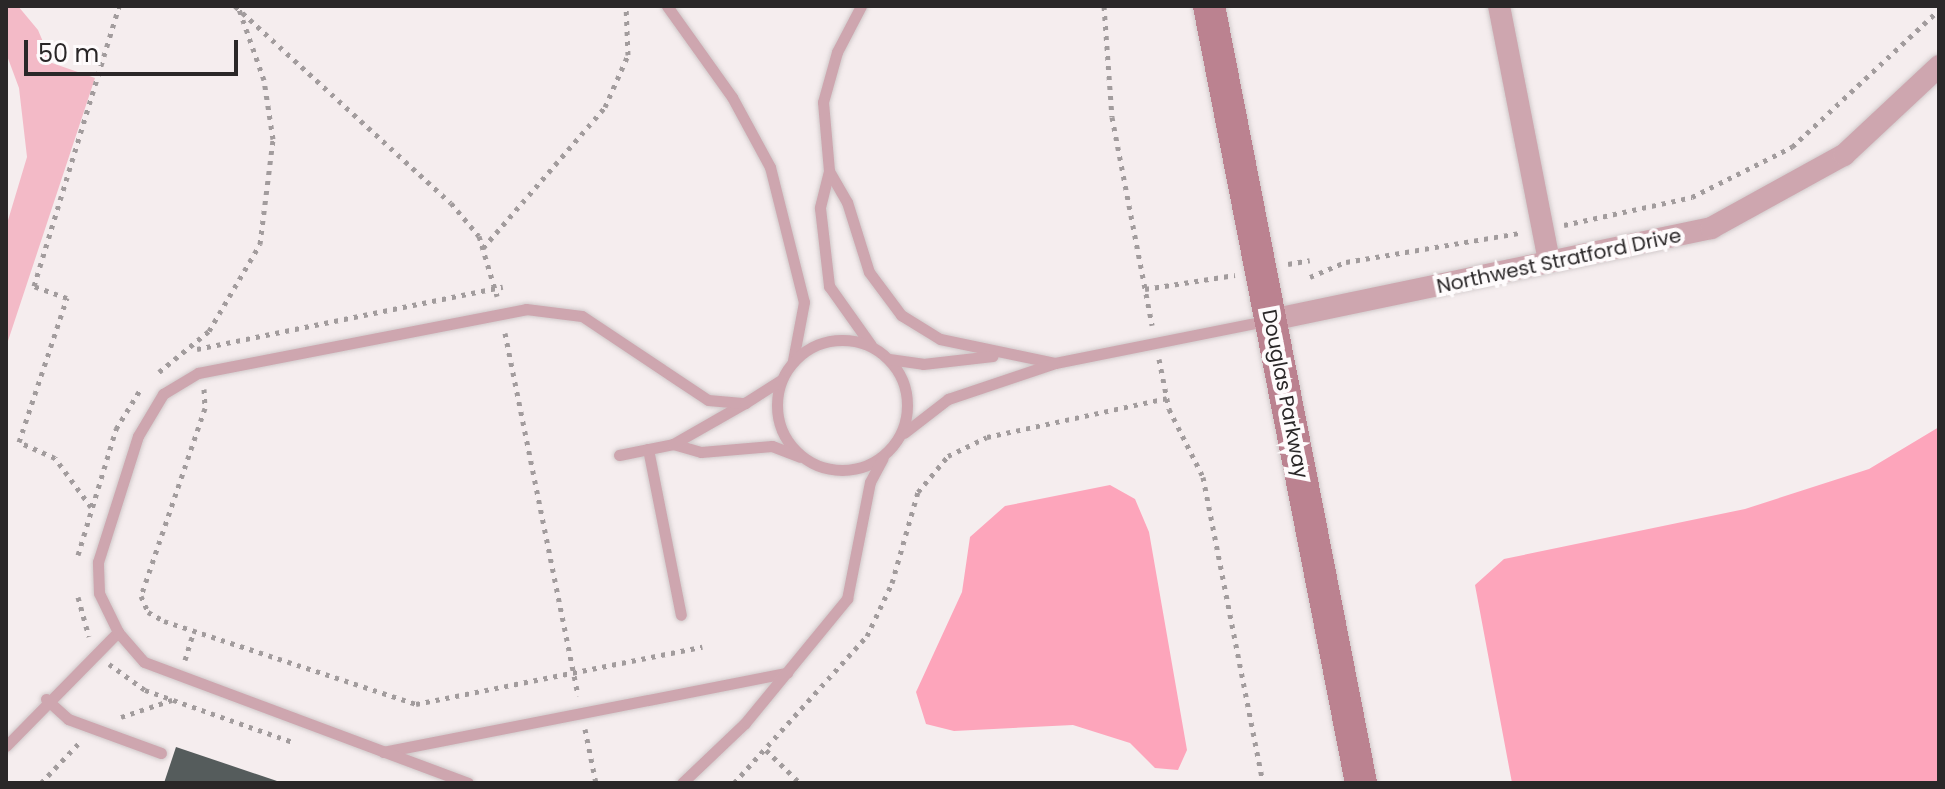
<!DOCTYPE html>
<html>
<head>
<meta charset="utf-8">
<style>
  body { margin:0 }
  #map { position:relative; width:1945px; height:789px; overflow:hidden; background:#f5edee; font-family:Poppins,sans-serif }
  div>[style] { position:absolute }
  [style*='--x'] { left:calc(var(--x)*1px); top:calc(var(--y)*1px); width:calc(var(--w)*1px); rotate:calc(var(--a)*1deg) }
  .green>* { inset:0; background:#f3bac7 }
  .water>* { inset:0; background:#fda5bb }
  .building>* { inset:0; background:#555c5c }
  .path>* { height:5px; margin-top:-2.5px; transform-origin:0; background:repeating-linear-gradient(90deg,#a29c9d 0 4px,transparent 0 10px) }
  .roads { filter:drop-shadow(0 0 2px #d0c9ca) drop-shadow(0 0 2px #d0c9ca) }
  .lane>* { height:11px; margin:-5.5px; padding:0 5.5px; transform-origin:5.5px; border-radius:5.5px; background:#cea6af }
  .lane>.ring { margin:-5.5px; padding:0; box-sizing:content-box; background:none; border:11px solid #cea6af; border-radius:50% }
  .street>* { height:22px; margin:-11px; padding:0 11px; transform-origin:11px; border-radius:11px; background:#cea6af }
  .secondary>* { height:32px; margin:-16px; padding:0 16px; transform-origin:16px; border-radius:16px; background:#bb8290 }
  span { translate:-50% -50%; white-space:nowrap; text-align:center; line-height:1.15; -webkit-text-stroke:8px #fefbfc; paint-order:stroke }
  .street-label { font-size:20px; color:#2a2728 }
  .frame { position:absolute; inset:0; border:8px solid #2a2728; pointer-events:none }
  .scale { position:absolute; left:24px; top:40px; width:214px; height:36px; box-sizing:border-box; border:4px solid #2a2728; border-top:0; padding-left:10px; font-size:24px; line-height:28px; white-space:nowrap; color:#2a2728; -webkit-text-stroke:6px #fefbfc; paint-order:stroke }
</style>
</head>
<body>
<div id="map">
  <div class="green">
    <div style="clip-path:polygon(6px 6px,18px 6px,38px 30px,52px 63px,95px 78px,6px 347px,6px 227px,27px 157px,19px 88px,6px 53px)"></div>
  </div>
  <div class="water">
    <div style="clip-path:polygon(1939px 427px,1939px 783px,1512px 783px,1475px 585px,1504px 559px,1745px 509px,1869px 469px)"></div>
    <div style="clip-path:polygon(1110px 485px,1135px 499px,1149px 532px,1187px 750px,1178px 770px,1155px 768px,1130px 743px,1073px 725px,954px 731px,926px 724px,916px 692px,962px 592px,970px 537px,1005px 506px)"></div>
  </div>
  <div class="building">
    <div style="clip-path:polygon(176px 747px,280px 782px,279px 783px,164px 783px)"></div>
  </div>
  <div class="path">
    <div style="--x:235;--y:6;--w:292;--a:42.4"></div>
    <div style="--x:451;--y:203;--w:43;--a:49.7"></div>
    <div style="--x:479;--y:236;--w:63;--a:73.3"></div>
    <div style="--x:1104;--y:6;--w:111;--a:85.9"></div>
    <div style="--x:1112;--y:117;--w:212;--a:79.1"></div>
    <div style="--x:1564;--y:225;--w:131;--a:-12.3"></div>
    <div style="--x:1692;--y:197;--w:112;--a:-26.6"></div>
    <div style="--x:1792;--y:147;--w:201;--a:-43"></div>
    <div style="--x:483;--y:248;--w:186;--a:-49.1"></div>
    <div style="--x:605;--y:107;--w:57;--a:-66.1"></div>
    <div style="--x:628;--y:55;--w:49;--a:-92.3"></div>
    <div style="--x:1288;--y:264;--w:22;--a:-10"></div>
    <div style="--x:1310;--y:277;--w:39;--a:-23"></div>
    <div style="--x:1346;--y:262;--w:175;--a:-9.5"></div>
    <div style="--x:1145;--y:289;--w:91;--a:-8.8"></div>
    <div style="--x:505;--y:333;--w:370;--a:78.6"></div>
    <div style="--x:197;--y:349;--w:312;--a:-11.5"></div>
    <div style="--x:1159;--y:359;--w:51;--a:78.7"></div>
    <div style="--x:1169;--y:409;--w:76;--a:63.4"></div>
    <div style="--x:1203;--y:477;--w:312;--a:78.9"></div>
    <div style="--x:159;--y:372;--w:65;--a:-39.4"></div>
    <div style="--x:209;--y:331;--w:101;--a:-59.6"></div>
    <div style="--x:260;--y:244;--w:106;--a:-82.9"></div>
    <div style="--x:273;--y:139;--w:60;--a:-98.7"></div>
    <div style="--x:264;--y:80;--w:75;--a:-109.4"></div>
    <div style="--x:204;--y:389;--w:19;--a:87"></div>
    <div style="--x:205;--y:408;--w:199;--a:108.8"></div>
    <div style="--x:141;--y:596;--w:17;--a:66"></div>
    <div style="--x:148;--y:612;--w:18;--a:29"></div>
    <div style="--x:164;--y:621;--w:265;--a:18.2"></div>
    <div style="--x:416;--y:704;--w:292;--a:-11.3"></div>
    <div style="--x:91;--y:507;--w:61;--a:-126.3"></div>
    <div style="--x:55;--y:458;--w:39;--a:-156"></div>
    <div style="--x:19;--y:442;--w:152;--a:-71.6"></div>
    <div style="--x:67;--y:298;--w:35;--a:-160"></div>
    <div style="--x:34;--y:286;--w:293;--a:-73.1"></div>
    <div style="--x:78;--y:555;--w:132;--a:-73.2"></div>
    <div style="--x:116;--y:429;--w:46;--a:-58.4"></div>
    <div style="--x:78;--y:597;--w:41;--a:74.6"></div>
    <div style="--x:185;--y:660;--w:30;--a:-73"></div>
    <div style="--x:109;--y:664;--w:44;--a:35.8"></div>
    <div style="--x:145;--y:690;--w:157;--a:19.4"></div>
    <div style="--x:121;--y:717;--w:54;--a:-18.4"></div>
    <div style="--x:585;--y:729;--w:55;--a:78.5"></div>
    <div style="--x:766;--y:750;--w:47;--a:44.1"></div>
    <div style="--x:41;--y:783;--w:55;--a:-46.5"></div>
    <div style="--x:734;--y:783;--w:198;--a:-47.9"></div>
    <div style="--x:867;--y:636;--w:59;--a:-64.7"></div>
    <div style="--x:892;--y:583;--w:95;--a:-74.1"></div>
    <div style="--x:918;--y:492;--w:47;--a:-50.2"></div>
    <div style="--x:948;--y:456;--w:43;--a:-26"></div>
    <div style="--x:987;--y:437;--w:184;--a:-12.2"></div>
  </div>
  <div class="roads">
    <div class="lane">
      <div style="--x:667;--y:6;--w:112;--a:54.5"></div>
      <div style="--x:732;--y:97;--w:80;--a:61.5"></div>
      <div style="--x:770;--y:167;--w:139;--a:75.9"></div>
      <div style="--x:804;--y:302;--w:59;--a:100.7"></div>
      <div style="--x:861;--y:6;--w:52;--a:117.6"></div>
      <div style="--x:837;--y:52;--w:52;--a:105.6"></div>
      <div style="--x:823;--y:102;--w:69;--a:85"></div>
      <div style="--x:829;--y:171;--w:36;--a:60"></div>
      <div style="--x:847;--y:202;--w:73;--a:72.6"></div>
      <div style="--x:869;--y:272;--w:54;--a:53.3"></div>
      <div style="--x:901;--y:315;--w:46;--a:31.6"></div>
      <div style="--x:940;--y:339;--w:117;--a:11.8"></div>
      <div style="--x:1055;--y:363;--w:215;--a:-11.3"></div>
      <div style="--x:829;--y:171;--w:38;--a:104"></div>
      <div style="--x:820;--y:208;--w:79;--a:83.4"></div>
      <div style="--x:829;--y:286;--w:72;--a:54.6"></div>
      <div class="ring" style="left:777px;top:340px;width:119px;height:119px"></div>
      <div style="--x:889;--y:359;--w:34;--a:8"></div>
      <div style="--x:923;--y:364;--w:70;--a:-6.5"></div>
      <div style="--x:904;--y:433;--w:56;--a:-37.7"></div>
      <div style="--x:948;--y:399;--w:113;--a:-18.6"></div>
      <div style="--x:673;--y:444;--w:29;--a:16"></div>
      <div style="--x:701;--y:452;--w:71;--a:-4.8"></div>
      <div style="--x:772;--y:446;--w:30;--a:21"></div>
      <div style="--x:648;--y:449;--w:169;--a:78.8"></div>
      <div style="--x:619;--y:455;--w:55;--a:-11.5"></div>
      <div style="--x:673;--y:444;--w:83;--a:-29.7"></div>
      <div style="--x:46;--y:699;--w:30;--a:42"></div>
      <div style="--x:68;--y:719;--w:99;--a:20.1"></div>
      <div style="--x:6;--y:746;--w:160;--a:-45.5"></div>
      <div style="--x:383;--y:752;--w:412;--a:-11.1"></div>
      <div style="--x:468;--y:783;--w:346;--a:-159.5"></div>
      <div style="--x:144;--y:662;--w:40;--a:-131"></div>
      <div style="--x:118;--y:632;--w:43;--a:-116"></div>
      <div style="--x:99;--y:593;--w:31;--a:-92"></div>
      <div style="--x:98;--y:562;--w:132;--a:-72.4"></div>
      <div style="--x:138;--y:436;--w:49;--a:-59.2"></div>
      <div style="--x:163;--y:394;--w:41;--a:-31"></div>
      <div style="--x:198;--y:373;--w:334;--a:-11"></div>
      <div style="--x:526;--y:309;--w:56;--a:7.1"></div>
      <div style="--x:582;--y:316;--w:151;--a:33.7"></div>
      <div style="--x:708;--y:400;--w:37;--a:5"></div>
      <div style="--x:745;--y:403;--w:43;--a:-32.6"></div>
      <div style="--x:682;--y:783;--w:87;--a:-43.6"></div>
      <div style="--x:745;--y:723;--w:161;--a:-50.6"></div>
      <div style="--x:847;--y:599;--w:119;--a:-78.9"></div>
      <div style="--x:870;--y:482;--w:27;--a:-62"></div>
    </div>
    <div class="street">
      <div style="--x:1499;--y:6;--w:260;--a:78.9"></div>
      <div style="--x:1271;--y:320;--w:450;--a:-11.8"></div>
      <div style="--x:1711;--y:228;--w:152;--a:-28.8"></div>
      <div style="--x:1844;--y:155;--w:130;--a:-43.1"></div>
    </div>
    <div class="secondary">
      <div style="--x:1209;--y:6;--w:792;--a:78.93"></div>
    </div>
  </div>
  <div class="street-label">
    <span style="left:1559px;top:261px;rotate:-12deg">Northwest Stratford Drive</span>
    <span style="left:1285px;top:394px;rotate:79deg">Douglas Parkway</span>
  </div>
  <div class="frame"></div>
  <div class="scale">50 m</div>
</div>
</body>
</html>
